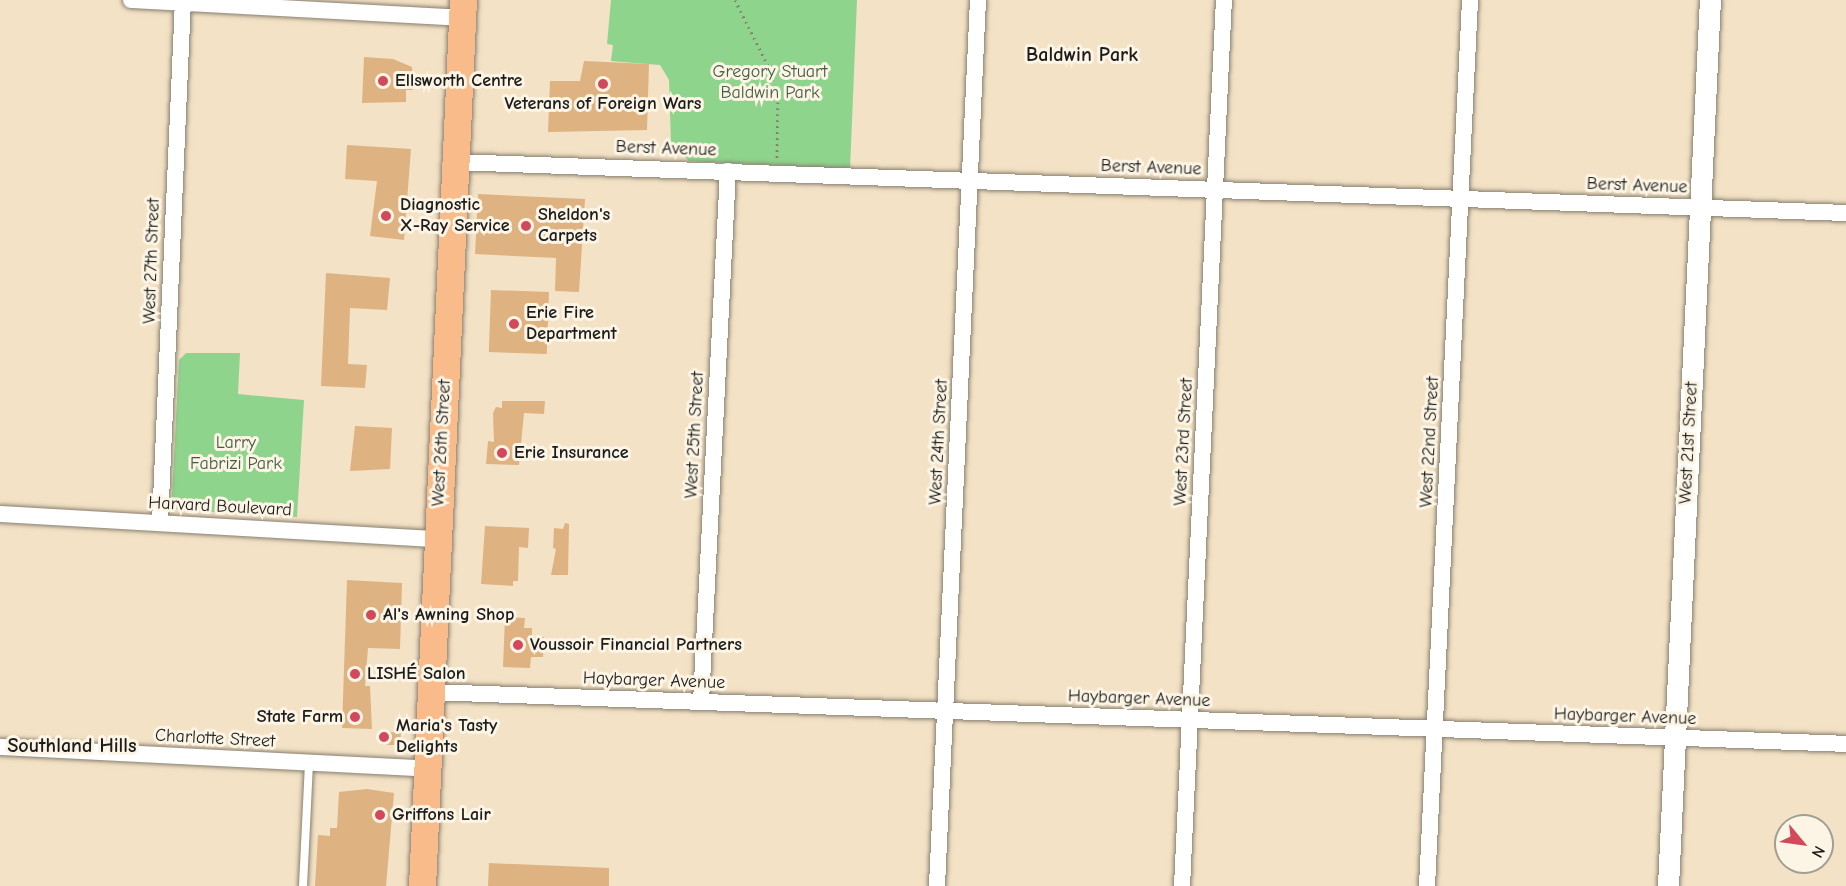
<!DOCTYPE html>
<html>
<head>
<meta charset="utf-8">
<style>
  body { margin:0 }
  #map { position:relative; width:1846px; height:886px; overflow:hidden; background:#f3e2c5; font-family:"Comic Neue",sans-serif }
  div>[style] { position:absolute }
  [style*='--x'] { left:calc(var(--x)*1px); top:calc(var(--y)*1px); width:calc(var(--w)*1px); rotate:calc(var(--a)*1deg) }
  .green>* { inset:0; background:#8fd48d }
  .building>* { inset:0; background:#dfb282; transform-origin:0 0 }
  .path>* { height:3px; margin-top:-1.5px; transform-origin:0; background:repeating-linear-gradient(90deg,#887f70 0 1.5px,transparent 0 6px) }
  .roads { filter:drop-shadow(0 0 2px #887f70) drop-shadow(0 0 2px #887f70) }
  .service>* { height:8px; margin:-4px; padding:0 4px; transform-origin:4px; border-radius:4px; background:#fff }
  .minor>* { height:16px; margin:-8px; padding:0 8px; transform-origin:8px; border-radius:8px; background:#fff }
  .tertiary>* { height:21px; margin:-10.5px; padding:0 10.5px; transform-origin:10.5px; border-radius:10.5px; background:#fff }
  .primary>* { height:27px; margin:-13.5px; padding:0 13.5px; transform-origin:13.5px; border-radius:13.5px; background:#fabb8b }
  .dots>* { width:16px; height:16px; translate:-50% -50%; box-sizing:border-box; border:3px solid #fcf5e5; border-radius:50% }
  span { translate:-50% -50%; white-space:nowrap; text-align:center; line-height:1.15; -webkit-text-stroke:6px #fcf5e5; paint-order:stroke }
  .park-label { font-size:18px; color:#445c44 }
  .poi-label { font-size:18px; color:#1c1c1c; font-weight:700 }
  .left { translate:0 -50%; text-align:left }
  .right { translate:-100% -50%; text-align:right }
  .street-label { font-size:18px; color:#1c1c1c }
  .neighbourhood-label { font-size:20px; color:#1c1c1c; font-weight:700 }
  .north { position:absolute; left:1774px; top:814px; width:60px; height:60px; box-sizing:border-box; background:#fcf5e5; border:2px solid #a29e95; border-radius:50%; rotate:119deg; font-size:16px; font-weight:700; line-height:24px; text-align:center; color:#1c1c1c }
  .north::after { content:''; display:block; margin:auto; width:21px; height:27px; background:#d1495b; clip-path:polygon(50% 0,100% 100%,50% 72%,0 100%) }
</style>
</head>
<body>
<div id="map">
  <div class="green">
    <div style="clip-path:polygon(611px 0,857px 0,850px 169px,689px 161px,671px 144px,669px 80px,660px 65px,611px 61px,613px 45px,607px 44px)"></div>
    <div style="clip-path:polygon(186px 353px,240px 353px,238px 394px,304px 400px,297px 517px,177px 510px,172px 496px,179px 360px)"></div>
  </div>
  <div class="building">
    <div style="clip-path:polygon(364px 57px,393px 59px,412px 67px,413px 90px,406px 90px,406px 102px,362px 103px)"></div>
    <div style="clip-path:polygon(584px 61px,649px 64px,647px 130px,548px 132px,550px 81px,580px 81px)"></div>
    <div style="clip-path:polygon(347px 145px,411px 149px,404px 240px,370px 236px,377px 181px,345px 179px)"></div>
    <div style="clip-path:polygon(478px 194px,585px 199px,579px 292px,555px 291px,556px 258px,475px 254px)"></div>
    <div style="clip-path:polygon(326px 273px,390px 278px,387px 310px,350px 308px,348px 364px,367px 365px,365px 388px,321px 386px)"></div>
    <div style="left:491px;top:290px;width:58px;height:62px;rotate:2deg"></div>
    <div style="clip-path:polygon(502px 401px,545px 401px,544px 414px,524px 413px,519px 465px,486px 464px,488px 441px,494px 442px,493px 413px,496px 407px,502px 408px)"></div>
    <div style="clip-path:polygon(355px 426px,392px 428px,390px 469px,350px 471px)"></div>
    <div style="clip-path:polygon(565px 523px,569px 524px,568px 575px,551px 575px,556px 549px,553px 548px,554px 528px,563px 529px)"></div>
    <div style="clip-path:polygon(485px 526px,529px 528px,528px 548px,519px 547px,518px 581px,513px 581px,513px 586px,481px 584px)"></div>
    <div style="clip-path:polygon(347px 580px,402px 583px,400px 649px,368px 648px,365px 686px,370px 686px,372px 729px,342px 728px)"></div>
    <div style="clip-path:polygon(505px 617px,525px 618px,524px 628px,532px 628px,532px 637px,544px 637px,543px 657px,531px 657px,530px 668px,503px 667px)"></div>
    <div style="clip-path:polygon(381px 731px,401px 733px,400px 745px,381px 745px)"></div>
    <div style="clip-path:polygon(367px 789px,394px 793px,386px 886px,315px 886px,318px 835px,330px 836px,330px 828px,337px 828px,339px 792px)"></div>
    <div style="clip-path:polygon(489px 863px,609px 868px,609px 886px,488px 886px)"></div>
  </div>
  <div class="path">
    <div style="--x:735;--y:0;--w:76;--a:63.4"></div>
    <div style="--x:769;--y:68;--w:35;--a:75"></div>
    <div style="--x:778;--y:102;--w:58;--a:91"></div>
  </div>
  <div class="roads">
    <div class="service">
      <div style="--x:303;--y:886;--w:123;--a:-87.2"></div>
    </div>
    <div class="minor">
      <div style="--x:131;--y:0;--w:331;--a:3.1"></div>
      <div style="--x:455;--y:162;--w:1392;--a:2.1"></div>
      <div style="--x:0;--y:514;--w:439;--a:3.3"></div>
      <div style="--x:160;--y:523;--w:524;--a:-87.48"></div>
      <div style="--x:431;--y:692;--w:1416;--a:2.1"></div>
      <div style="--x:701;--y:702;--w:532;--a:-87.09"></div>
      <div style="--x:0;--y:747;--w:428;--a:2.9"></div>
      <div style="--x:937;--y:886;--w:887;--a:-87.35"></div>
      <div style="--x:1182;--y:886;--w:887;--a:-87.29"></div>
      <div style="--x:1427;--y:886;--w:887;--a:-87.22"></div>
    </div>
    <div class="tertiary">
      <div style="--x:1668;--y:886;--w:887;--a:-87.29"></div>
    </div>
    <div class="primary">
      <div style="--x:422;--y:886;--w:887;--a:-87.35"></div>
    </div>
  </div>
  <div class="dots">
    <div style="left:383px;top:81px;background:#d1495b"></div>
    <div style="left:603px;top:84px;background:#d1495b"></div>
    <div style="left:386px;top:216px;background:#d1495b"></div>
    <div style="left:526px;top:226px;background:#d1495b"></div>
    <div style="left:514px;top:324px;background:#d1495b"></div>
    <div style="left:502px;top:453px;background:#d1495b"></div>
    <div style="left:371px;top:615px;background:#d1495b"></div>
    <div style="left:518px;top:645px;background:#d1495b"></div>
    <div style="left:355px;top:674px;background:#d1495b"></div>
    <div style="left:355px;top:717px;background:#d1495b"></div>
    <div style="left:384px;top:737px;background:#d1495b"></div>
    <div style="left:380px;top:815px;background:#d1495b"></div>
  </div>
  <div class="park-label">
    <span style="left:770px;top:83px">Gregory Stuart<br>Baldwin Park</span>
    <span style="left:236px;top:454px">Larry<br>Fabrizi Park</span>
  </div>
  <div class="poi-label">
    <span class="left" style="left:395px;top:81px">Ellsworth Centre</span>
    <span style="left:603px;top:104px">Veterans of Foreign Wars</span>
    <span class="left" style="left:400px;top:216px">Diagnostic<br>X-Ray Service</span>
    <span class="left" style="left:538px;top:226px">Sheldon's<br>Carpets</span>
    <span class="left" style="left:526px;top:324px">Erie Fire<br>Department</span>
    <span class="left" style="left:514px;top:453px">Erie Insurance</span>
    <span class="left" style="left:383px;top:615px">Al's Awning Shop</span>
    <span class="left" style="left:530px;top:645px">Voussoir Financial Partners</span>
    <span class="left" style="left:367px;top:674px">LISHÉ Salon</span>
    <span class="right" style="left:343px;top:717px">State Farm</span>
    <span class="left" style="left:396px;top:737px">Maria's Tasty<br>Delights</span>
    <span class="left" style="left:392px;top:815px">Griffons Lair</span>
  </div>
  <div class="street-label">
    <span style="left:666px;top:149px;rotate:2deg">Berst Avenue</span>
    <span style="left:1151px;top:168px;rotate:2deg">Berst Avenue</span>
    <span style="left:1637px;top:186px;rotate:2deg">Berst Avenue</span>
    <span style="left:152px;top:261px;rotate:-88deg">West 27th Street</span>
    <span style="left:695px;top:435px;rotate:-87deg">West 25th Street</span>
    <span style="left:939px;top:442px;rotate:-87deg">West 24th Street</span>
    <span style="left:1184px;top:442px;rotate:-87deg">West 23rd Street</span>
    <span style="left:1430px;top:442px;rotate:-87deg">West 22nd Street</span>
    <span style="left:442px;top:443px;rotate:-87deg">West 26th Street</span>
    <span style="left:1689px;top:443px;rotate:-87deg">West 21st Street</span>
    <span style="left:220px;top:507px;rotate:3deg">Harvard Boulevard</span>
    <span style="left:654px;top:681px;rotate:2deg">Haybarger Avenue</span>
    <span style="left:1139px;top:699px;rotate:2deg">Haybarger Avenue</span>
    <span style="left:1625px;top:717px;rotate:2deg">Haybarger Avenue</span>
    <span style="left:215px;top:739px;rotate:3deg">Charlotte Street</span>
  </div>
  <div class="neighbourhood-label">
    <span style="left:1082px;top:54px">Baldwin Park</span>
    <span style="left:72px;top:745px">Southland Hills</span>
  </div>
  <div class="north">N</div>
</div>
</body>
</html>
